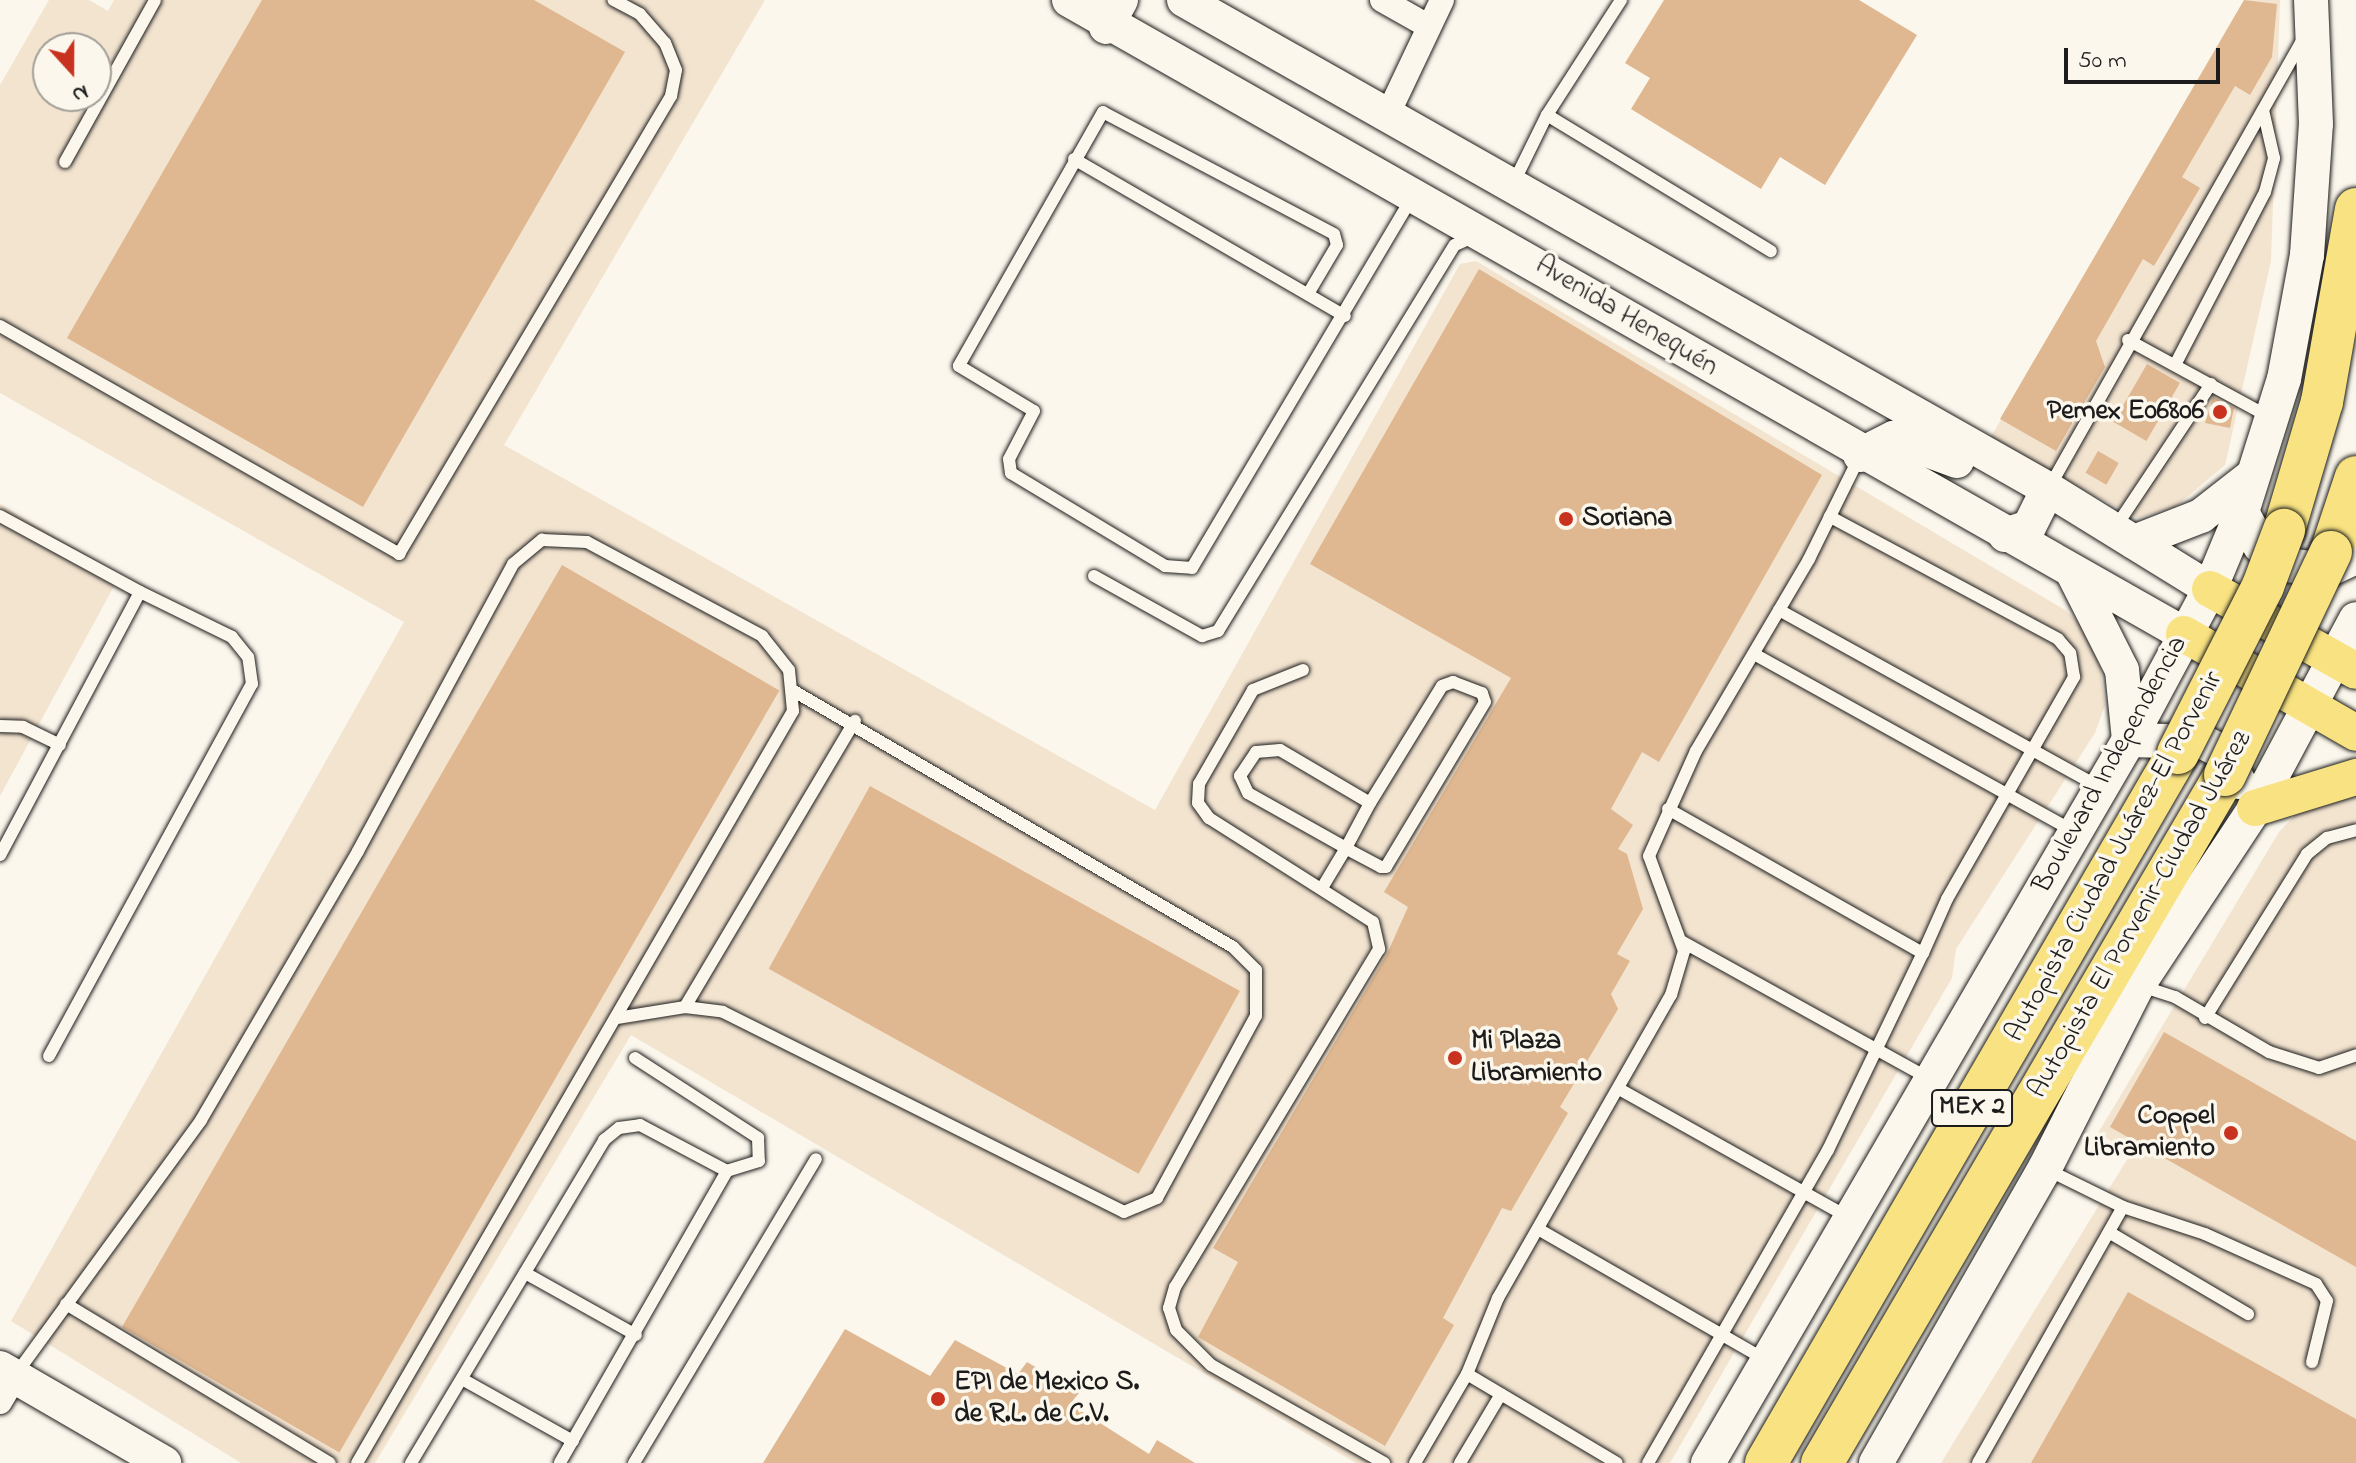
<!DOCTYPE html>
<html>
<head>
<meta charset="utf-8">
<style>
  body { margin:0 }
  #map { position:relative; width:2356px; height:1463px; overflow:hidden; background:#fbf7ec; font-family:"Indie Flower",sans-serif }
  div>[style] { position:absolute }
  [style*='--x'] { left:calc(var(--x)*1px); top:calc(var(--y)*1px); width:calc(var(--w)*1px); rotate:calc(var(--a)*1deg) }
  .built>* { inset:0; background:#f3e4d0 }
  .building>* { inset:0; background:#dfb790; transform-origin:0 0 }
  .roads { filter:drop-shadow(0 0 2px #1c1c1c) drop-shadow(0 0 2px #1c1c1c) }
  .lane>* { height:12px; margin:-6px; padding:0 6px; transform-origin:6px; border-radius:6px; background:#fbf7ec }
  .street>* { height:24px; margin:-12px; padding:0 12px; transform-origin:12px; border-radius:12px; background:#fbf7ec }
  .secondary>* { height:34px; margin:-17px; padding:0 17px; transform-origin:17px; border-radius:17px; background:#fbf7ec }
  .primary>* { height:36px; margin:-18px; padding:0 18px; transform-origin:18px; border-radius:18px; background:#f8e281 }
  .highway>* { height:42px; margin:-21px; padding:0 21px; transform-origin:21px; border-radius:21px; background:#f8e281 }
  .bridges { filter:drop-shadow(0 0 2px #1c1c1c) drop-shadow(0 0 2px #1c1c1c) }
  .highway-bridge>* { height:42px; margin:-21px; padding:0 21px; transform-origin:21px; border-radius:21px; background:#f8e281 }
  .dots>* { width:22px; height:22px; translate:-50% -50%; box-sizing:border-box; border:4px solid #fbf7ec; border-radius:50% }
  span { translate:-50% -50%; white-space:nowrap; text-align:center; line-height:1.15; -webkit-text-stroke:7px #fbf7ec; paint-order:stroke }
  .shield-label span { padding:2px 6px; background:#fbf7ec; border:2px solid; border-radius:6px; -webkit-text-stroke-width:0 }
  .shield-label { font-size:26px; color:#1c1c1c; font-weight:700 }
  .street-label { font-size:28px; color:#1c1c1c }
  .poi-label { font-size:28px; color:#1c1c1c; font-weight:700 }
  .right { translate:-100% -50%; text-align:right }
  .left { translate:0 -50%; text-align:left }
  .north { position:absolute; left:32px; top:32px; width:80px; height:80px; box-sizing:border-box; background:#fbf7ec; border:2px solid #a29f99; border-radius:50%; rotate:159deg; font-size:22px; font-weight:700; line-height:32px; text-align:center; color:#1c1c1c }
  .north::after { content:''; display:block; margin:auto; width:28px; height:36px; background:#c8321e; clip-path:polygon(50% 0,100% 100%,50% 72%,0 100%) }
  .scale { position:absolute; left:2064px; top:48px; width:156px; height:36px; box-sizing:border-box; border:4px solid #1c1c1c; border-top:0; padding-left:10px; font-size:24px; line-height:28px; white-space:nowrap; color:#1c1c1c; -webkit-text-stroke:6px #fbf7ec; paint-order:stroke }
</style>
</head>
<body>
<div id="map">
  <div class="built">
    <div style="clip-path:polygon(evenodd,49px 0,89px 0,108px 11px,114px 0,765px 0,504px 445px,1155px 810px,1460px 264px,1476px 261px,2065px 610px,2085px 628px,2101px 671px,2105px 705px,2095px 733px,1956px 949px,1952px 978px,1670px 1463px,1356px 1463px,631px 1035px,375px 1463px,241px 1463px,11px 1321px,404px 622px,0 393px,0 85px,49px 0,48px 48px,96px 48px,96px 96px,48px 96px,48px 48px)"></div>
    <div style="clip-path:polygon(2247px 0,2280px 0,2271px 261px,2225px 465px,2175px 507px,2138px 518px,1989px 440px)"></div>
    <div style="clip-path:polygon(0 504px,120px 575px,0 796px)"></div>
    <div style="clip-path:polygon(2356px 793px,2356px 1463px,1941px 1463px,2131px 1153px,2098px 1133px,2279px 832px,2301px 809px)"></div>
  </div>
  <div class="building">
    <div style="clip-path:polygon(262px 0,534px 0,625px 52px,363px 507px,67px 338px)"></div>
    <div style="clip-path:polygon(1664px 0,1859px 0,1917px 35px,1825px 185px,1780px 157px,1761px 189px,1631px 109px,1650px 78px,1625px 63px)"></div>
    <div style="clip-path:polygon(2244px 0,2277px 4px,2272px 57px,2250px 95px,2235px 86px,2182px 177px,2200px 188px,2154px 266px,2143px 259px,2096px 341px,2105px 367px,2056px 451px,2000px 419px)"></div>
    <div style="clip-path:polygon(1479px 269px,1822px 475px,1659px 762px,1642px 752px,1611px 809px,1633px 825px,1618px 849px,1627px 854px,1643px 909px,1617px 954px,1630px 961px,1611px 994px,1618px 1009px,1560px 1107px,1568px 1113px,1511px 1211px,1502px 1208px,1443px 1318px,1454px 1325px,1385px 1446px,1198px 1337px,1238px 1262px,1213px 1248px,1387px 954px,1408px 907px,1384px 892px,1511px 678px,1310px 564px)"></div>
    <div style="left:2147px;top:364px;width:38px;height:67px;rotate:30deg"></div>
    <div style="clip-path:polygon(2213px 397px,2234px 408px,2230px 428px,2205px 423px)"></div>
    <div style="left:2098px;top:451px;width:24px;height:25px;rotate:30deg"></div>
    <div style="left:562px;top:565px;width:251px;height:880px;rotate:30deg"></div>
    <div style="left:870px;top:786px;width:423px;height:209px;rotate:29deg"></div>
    <div style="clip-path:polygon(2164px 1032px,2356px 1141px,2356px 1267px,2110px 1127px)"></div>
    <div style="clip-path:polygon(2128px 1292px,2356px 1419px,2356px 1463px,2031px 1463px)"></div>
    <div style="clip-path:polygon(845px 1329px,930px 1376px,955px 1340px,1018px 1374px,1027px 1362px,1079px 1393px,1070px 1404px,1149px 1454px,1157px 1440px,1195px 1463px,763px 1463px)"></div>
  </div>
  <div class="roads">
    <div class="lane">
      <div style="--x:1547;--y:115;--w:262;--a:31.3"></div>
      <div style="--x:1074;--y:159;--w:313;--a:30.1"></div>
      <div style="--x:65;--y:162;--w:185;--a:-60.9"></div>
      <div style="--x:1513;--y:184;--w:77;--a:-63.8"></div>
      <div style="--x:1547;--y:115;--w:137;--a:-57.2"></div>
      <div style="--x:1308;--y:294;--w:57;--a:-59.4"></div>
      <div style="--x:1337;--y:245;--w:11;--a:-105"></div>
      <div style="--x:1334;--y:234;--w:261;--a:-152.2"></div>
      <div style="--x:1103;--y:112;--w:292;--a:119.6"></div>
      <div style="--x:959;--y:366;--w:87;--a:31"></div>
      <div style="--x:1034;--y:411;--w:54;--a:117.5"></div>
      <div style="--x:1009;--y:459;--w:14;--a:82"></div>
      <div style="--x:1011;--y:473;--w:180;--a:31.1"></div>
      <div style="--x:1165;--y:566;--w:27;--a:4"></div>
      <div style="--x:1192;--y:568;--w:430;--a:-59.3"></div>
      <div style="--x:0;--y:326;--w:460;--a:29.7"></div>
      <div style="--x:399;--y:554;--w:533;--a:-59.29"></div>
      <div style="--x:671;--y:96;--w:26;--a:-79"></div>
      <div style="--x:676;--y:70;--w:29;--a:-112"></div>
      <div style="--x:665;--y:43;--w:38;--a:-131"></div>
      <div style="--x:640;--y:14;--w:30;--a:-152"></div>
      <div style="--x:2128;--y:340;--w:161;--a:28.6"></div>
      <div style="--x:2176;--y:363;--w:193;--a:-62.5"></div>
      <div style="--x:2265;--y:192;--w:35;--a:-75"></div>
      <div style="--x:2274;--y:158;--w:49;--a:-102.9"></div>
      <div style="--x:2050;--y:486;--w:514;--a:-60.49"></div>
      <div style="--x:0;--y:516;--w:159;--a:28.5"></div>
      <div style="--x:140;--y:592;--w:298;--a:118"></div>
      <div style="--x:2115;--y:528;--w:173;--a:-56.3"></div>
      <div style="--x:1094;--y:576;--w:124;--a:29.1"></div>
      <div style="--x:1202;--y:636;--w:17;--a:-17"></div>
      <div style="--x:1218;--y:631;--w:453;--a:-58.5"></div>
      <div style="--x:1455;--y:245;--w:20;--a:-24"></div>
      <div style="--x:1779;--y:610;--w:366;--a:28.9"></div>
      <div style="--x:1754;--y:654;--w:365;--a:29"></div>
      <div style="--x:1303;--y:670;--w:54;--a:158.2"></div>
      <div style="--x:1253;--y:690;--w:108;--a:119.9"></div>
      <div style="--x:1199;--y:784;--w:19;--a:93"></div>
      <div style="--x:1198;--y:803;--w:19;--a:54"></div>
      <div style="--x:1209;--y:818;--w:194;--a:32.4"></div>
      <div style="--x:1373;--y:922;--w:28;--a:77"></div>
      <div style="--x:1379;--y:949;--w:395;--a:121.1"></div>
      <div style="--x:1175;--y:1287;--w:22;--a:106"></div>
      <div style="--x:1169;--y:1308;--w:23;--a:72"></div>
      <div style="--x:1176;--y:1330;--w:49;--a:45"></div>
      <div style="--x:1211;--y:1365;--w:199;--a:29.5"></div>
      <div style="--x:0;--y:726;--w:23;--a:2"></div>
      <div style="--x:23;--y:727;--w:41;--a:25.9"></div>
      <div style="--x:1668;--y:809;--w:293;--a:29.5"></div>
      <div style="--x:1923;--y:953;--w:59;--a:-66"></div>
      <div style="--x:1947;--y:899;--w:256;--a:-60.2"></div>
      <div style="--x:2074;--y:677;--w:24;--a:-99"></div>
      <div style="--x:2070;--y:653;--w:18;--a:-131"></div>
      <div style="--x:2058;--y:639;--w:259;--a:-151.8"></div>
      <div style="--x:1322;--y:888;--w:47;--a:-59"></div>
      <div style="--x:1346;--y:848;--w:51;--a:-61.9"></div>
      <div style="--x:1370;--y:803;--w:137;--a:-58.4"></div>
      <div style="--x:1442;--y:686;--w:12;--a:-20"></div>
      <div style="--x:1453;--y:682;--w:31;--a:21"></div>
      <div style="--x:1482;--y:693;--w:9;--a:72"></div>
      <div style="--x:1485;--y:702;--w:192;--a:121"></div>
      <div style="--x:1386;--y:867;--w:5;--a:180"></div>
      <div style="--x:1381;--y:867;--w:40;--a:-152"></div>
      <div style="--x:1346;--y:848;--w:112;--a:-150.7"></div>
      <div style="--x:1248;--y:793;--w:19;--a:-115"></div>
      <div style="--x:1240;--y:776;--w:29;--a:-56"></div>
      <div style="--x:1256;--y:752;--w:24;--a:-5"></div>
      <div style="--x:1280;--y:750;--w:104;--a:30.5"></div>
      <div style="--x:1681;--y:941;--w:282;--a:29"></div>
      <div style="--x:2141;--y:986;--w:36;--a:18"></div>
      <div style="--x:2175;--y:997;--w:109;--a:30.3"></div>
      <div style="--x:2269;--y:1052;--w:52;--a:17.7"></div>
      <div style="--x:2319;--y:1068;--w:39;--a:-19"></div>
      <div style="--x:685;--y:1007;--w:333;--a:-59.3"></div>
      <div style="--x:617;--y:1018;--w:69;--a:-9.2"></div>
      <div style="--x:685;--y:1007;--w:38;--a:7"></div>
      <div style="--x:723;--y:1012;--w:448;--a:26.5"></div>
      <div style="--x:1124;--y:1212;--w:36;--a:-23"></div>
      <div style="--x:1157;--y:1198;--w:207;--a:-61.5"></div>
      <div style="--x:1256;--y:1016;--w:46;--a:-90"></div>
      <div style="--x:1256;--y:970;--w:33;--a:-135"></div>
      <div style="--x:1233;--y:947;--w:510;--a:-149.77"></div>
      <div style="--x:2205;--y:1018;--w:193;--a:-58.1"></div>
      <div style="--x:2307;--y:854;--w:26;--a:-39"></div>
      <div style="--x:2327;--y:838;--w:30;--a:-15"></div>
      <div style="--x:49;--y:1056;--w:424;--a:-61.4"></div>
      <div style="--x:252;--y:684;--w:27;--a:-98"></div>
      <div style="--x:248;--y:657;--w:26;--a:-129"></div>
      <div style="--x:232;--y:637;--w:102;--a:-153.9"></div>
      <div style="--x:635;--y:1058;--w:147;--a:33"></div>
      <div style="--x:758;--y:1138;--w:23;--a:88"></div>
      <div style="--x:759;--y:1161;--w:34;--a:163"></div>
      <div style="--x:1619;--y:1089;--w:262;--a:29.2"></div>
      <div style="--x:2123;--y:1207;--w:86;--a:18.2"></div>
      <div style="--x:2205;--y:1234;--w:122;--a:24.2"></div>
      <div style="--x:2316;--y:1284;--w:20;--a:57"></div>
      <div style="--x:2327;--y:1301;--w:63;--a:103.8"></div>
      <div style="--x:1538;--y:1229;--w:263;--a:29.9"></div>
      <div style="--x:2112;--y:1234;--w:158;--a:30.5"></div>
      <div style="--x:525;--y:1273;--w:127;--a:29.2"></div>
      <div style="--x:66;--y:1304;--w:308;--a:31.1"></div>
      <div style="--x:16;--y:1374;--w:314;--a:-53.9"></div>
      <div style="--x:201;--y:1120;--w:311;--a:-59.7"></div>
      <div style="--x:358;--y:851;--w:326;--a:-61.6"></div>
      <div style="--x:513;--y:564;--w:38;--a:-40"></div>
      <div style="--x:542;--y:540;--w:45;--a:2.5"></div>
      <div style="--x:587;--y:542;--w:199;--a:28.2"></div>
      <div style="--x:762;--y:636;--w:43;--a:51.5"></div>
      <div style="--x:789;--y:670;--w:41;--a:84.4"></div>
      <div style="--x:793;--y:711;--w:869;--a:120.1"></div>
      <div style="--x:1467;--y:1374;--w:174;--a:30.7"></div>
      <div style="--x:462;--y:1379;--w:127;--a:29.2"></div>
      <div style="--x:411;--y:1463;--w:376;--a:-59.1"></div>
      <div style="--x:604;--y:1140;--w:19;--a:-39"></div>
      <div style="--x:619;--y:1128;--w:21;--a:-8"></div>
      <div style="--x:640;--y:1125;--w:98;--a:27.9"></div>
      <div style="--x:727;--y:1171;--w:336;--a:119.8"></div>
      <div style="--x:634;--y:1463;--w:354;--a:-59.1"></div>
      <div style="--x:1415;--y:1463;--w:103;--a:-59.7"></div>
      <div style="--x:1467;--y:1374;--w:82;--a:-67.8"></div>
      <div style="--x:1498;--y:1298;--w:349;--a:-60.3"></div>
      <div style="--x:1671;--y:995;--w:46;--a:-73.5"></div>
      <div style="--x:1684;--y:951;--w:101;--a:-110.2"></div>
      <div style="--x:1649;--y:856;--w:115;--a:-65.9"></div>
      <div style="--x:1696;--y:751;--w:223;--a:-59.5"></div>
      <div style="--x:1809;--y:559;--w:113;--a:-63.7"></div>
      <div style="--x:1460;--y:1463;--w:80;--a:-59.3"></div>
      <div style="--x:1648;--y:1463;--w:361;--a:-60.1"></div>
      <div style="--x:1828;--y:1150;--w:219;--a:-64.3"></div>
      <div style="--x:1978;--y:1463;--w:294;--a:-60.5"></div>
      <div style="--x:2123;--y:1207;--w:84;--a:-153.7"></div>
    </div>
    <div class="street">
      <div style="--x:1382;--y:0;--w:53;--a:29.5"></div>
      <div style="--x:1387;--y:116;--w:128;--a:-64.6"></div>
      <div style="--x:0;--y:1402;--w:29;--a:-59"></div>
    </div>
    <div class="secondary">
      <div style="--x:1069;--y:0;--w:1283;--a:29.62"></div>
      <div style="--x:1184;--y:0;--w:993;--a:29.51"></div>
      <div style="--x:2048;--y:489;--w:190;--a:31.7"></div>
      <div style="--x:1106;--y:27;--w:31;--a:-61"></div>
      <div style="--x:1860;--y:455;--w:38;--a:-27"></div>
      <div style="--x:1894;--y:438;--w:67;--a:20.1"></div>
      <div style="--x:2242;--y:512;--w:38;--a:62"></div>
      <div style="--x:2260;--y:546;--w:32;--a:36"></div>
      <div style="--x:2286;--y:565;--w:42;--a:6.8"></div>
      <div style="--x:2328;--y:570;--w:31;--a:-25"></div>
      <div style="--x:2005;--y:535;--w:25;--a:-18"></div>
      <div style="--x:2029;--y:527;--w:42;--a:-63.4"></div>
      <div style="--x:2134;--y:542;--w:72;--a:-21.2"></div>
      <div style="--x:2201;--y:516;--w:65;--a:-38.1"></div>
      <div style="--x:2074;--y:575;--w:106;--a:63.2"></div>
      <div style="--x:2122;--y:670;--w:70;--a:84.3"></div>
      <div style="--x:2129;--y:740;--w:74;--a:1.5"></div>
      <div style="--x:2203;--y:742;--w:22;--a:27"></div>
      <div style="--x:2223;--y:752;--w:34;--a:62"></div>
      <div style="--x:0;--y:1368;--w:190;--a:30.1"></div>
      <div style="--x:1708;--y:1463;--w:837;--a:-59.79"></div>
      <div style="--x:2129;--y:740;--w:171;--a:-61.8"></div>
      <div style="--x:2210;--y:589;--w:83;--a:-67.4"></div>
      <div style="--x:2242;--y:512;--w:139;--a:-72.5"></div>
      <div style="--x:2284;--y:379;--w:126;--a:-79.5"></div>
      <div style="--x:2307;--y:255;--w:131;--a:-86.1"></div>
      <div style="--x:2316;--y:124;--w:124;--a:-92.3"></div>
      <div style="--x:1876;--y:1463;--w:340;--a:-60.2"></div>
      <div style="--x:2045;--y:1168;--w:205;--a:-63.1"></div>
      <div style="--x:2138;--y:985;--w:212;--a:-56.5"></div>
      <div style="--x:2255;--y:808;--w:214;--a:-61.9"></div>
    </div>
    <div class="primary">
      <div style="--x:2210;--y:589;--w:167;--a:29.3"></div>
      <div style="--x:2184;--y:634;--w:198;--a:29.9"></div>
      <div style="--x:2255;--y:808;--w:106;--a:-17.1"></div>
    </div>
    <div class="highway">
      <div style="--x:2284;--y:530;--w:134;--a:-73.5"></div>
      <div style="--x:2322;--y:402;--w:196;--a:-80"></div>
      <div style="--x:2331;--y:552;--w:79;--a:-71.6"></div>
      <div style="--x:1766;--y:1463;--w:821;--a:-59.87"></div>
      <div style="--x:1822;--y:1463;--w:797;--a:-59.64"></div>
    </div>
  </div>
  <div class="bridges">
    <div class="highway-bridge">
      <div style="--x:2178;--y:753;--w:187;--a:-63"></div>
      <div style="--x:2263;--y:586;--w:60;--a:-69.4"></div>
      <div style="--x:2225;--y:775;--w:247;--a:-64.6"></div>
    </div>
  </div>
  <div class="dots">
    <div style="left:2220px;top:412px;background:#c8321e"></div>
    <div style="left:1566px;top:519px;background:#c8321e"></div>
    <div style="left:1455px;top:1058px;background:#c8321e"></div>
    <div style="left:2231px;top:1133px;background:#c8321e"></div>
    <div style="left:938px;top:1399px;background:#c8321e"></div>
  </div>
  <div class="shield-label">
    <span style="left:1972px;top:1108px">MEX 2</span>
  </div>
  <div class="street-label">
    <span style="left:1626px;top:317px;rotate:31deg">Avenida Henequén</span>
    <span style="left:2111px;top:765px;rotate:-61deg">Boulevard Independencia</span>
    <span style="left:2115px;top:857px;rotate:-61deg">Autopista Ciudad Juárez-El Porvenir</span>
    <span style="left:2141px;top:915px;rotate:-60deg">Autopista El Porvenir-Ciudad Juárez</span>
  </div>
  <div class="poi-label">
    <span class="right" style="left:2204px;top:412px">Pemex E06806</span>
    <span class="left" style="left:1582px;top:519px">Soriana</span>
    <span class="left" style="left:1471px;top:1058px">Mi Plaza<br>Libramiento</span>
    <span class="right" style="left:2215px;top:1133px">Coppel<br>Libramiento</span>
    <span class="left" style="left:954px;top:1399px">EPI de Mexico S.<br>de R.L. de C.V.</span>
  </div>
  <div class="north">N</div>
  <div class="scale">50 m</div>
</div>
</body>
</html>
